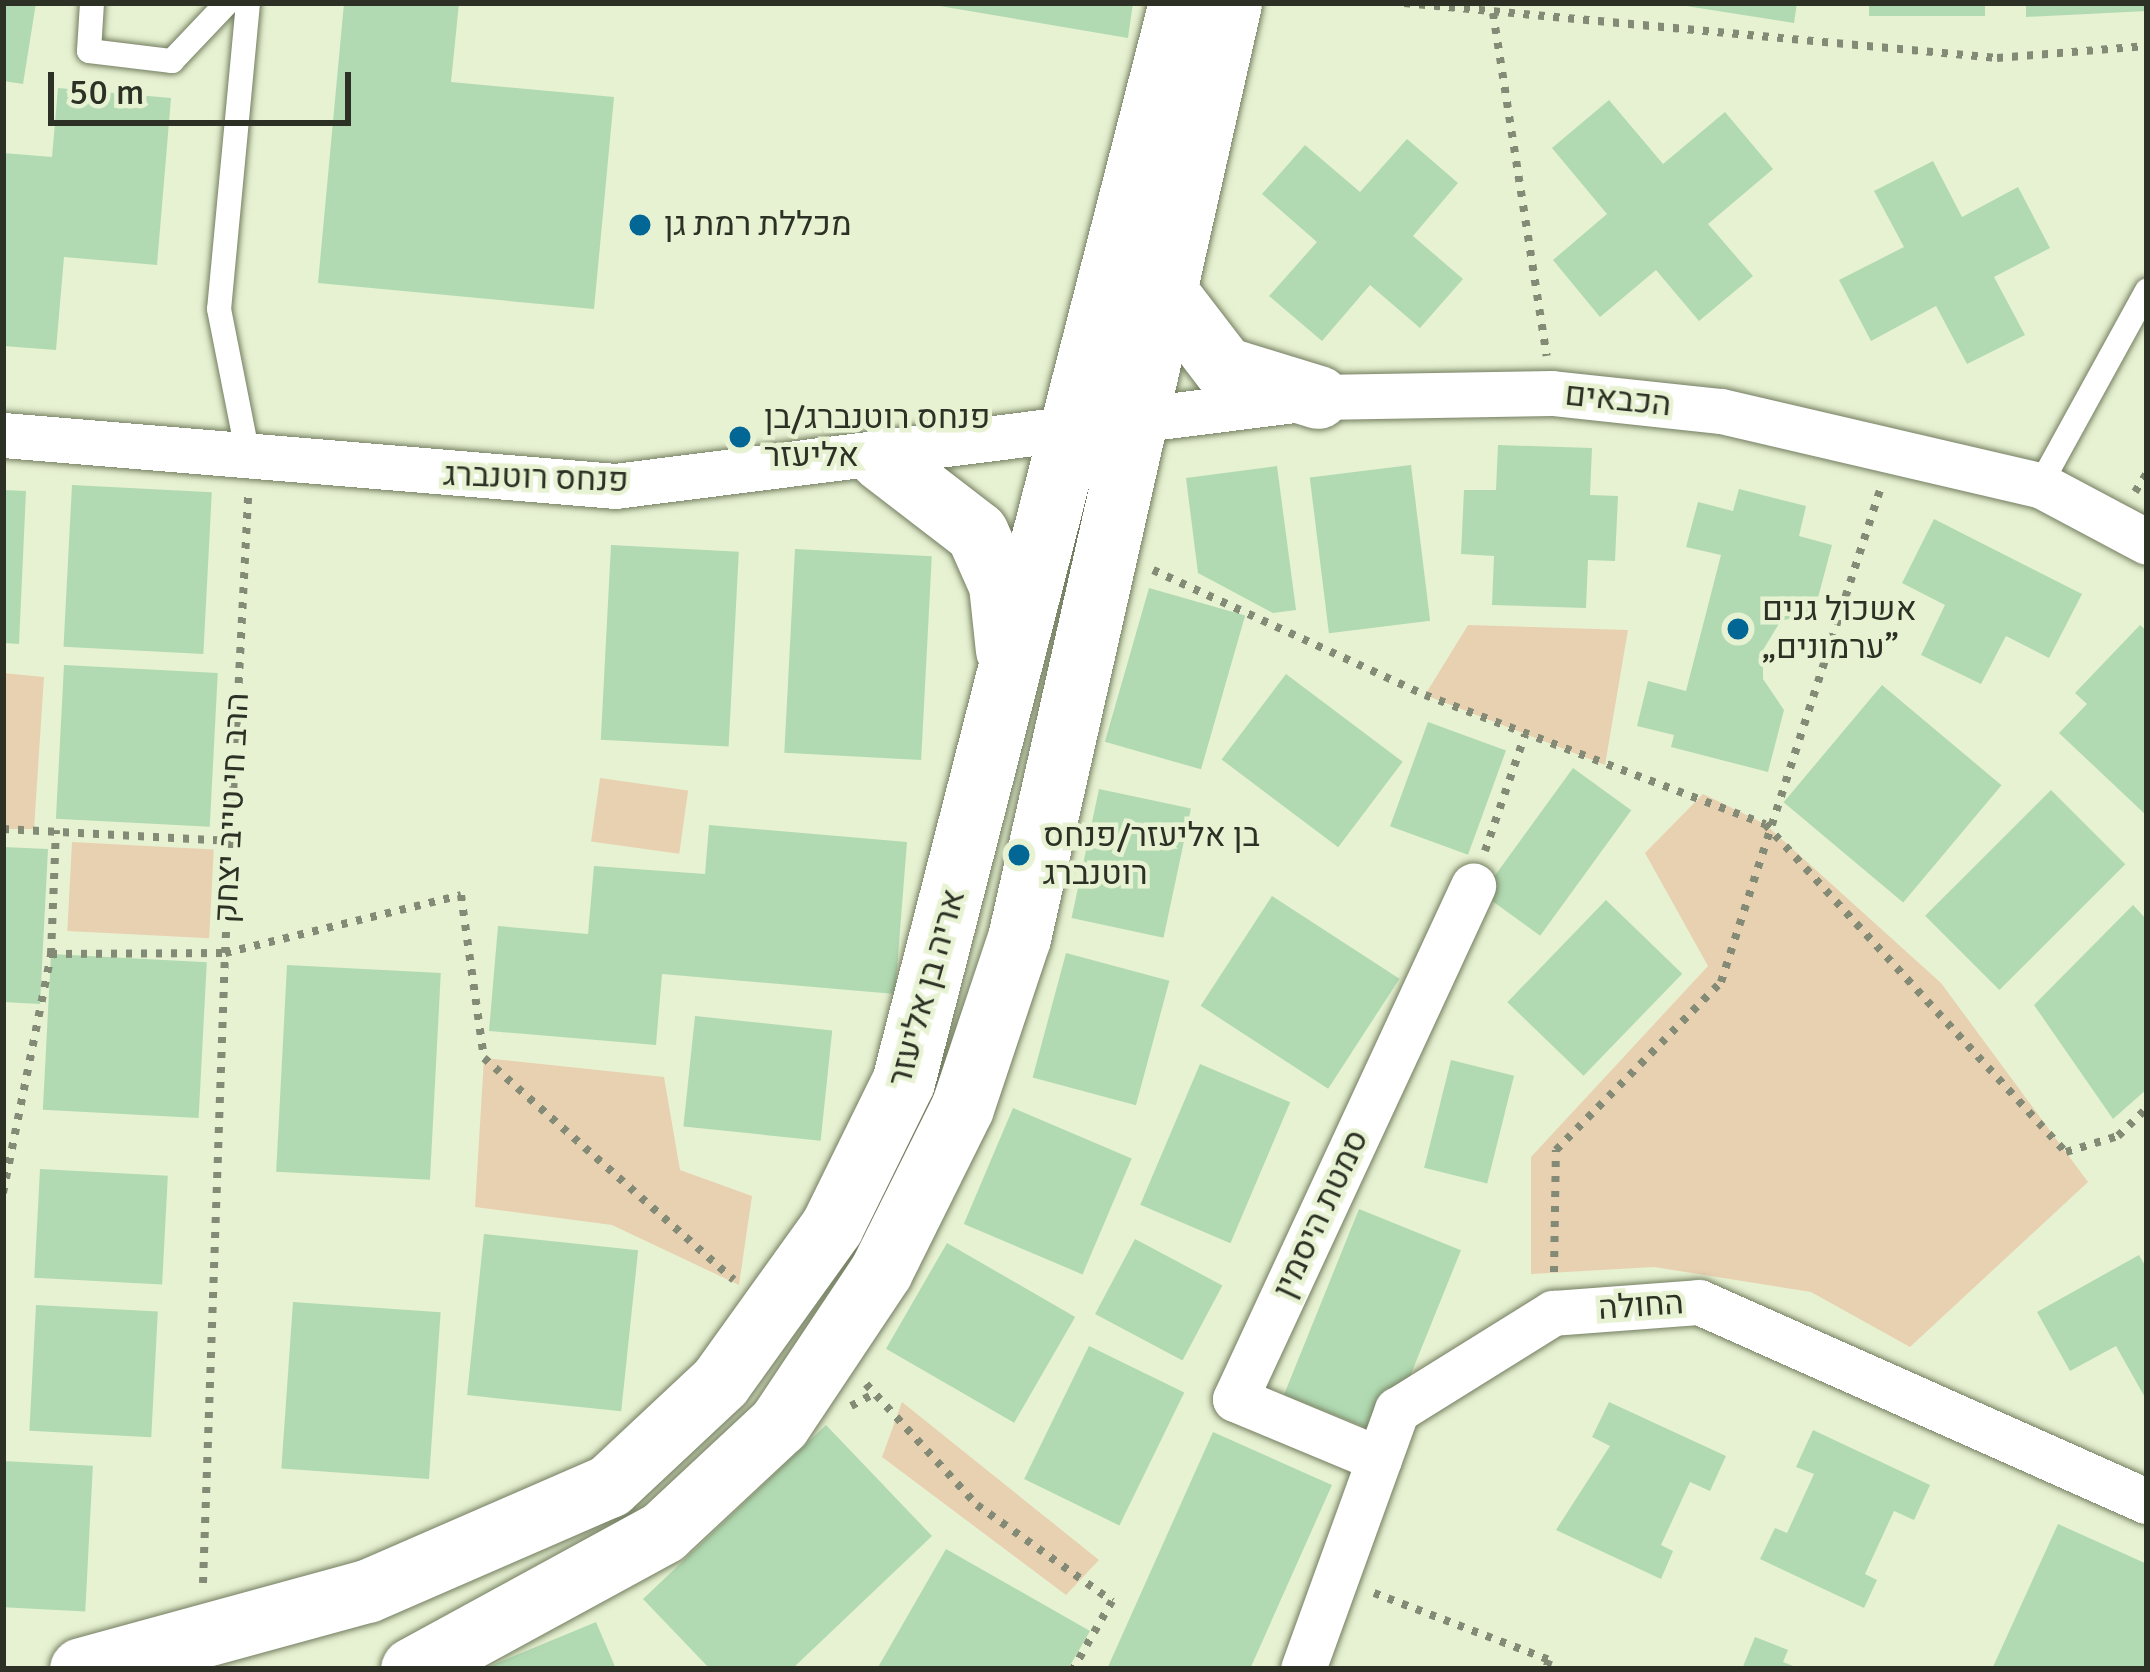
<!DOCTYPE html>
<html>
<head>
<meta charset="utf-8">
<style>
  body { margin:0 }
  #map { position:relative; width:2150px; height:1672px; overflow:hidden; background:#e7f2d2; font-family:Signika,Heebo,sans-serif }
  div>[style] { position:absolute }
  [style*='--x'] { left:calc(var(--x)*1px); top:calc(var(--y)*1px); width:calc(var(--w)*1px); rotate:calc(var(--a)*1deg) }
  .green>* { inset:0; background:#e8d1b1; transform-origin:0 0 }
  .building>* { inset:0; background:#b1dab2; transform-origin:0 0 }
  .path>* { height:8px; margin-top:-4px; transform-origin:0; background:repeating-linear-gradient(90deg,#838a75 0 6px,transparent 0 15px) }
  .roads { filter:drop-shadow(0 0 3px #737d60) drop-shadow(0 0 3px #737d60) }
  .lane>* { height:24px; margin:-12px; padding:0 12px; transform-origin:12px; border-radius:12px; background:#fff }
  .street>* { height:45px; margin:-22.5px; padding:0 22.5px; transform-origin:22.5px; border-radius:22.5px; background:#fff }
  .secondary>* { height:63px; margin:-31.5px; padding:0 31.5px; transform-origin:31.5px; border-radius:31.5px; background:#fff }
  .dots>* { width:33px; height:33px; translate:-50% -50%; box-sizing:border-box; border:6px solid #e7f2d2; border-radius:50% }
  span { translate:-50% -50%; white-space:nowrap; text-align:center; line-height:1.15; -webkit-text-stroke:9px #e7f2d2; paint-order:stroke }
  .poi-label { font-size:33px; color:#2d3125 }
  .left { translate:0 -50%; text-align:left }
  .street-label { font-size:33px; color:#2d3125 }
  .frame { position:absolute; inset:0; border:6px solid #2d3125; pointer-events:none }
  .scale { position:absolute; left:48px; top:72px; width:303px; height:54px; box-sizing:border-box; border:6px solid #2d3125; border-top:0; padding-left:15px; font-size:36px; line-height:42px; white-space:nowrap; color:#2d3125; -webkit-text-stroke:9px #e7f2d2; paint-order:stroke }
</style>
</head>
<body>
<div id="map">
  <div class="green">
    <div style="clip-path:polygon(1468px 625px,1628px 630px,1605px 765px,1425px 695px)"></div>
    <div style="clip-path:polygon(3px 673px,44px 677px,34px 829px,3px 829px)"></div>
    <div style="left:600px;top:778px;width:89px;height:64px;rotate:8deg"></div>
    <div style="clip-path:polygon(1703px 794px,1765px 824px,1941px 983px,2088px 1182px,1910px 1347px,1811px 1292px,1654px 1267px,1531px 1274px,1531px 1157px,1708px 966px,1645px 853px)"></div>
    <div style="left:72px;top:842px;width:142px;height:89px;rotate:3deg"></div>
    <div style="clip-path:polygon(484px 1058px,664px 1077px,680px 1170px,752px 1196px,739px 1285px,612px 1225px,475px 1207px)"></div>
    <div style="clip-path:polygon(902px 1402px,1099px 1560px,1066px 1595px,882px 1457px)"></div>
  </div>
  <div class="building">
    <div style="clip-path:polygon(3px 3px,36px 3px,23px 84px,3px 81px)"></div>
    <div style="clip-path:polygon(344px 3px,459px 3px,451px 82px,614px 97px,594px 309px,318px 283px)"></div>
    <div style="clip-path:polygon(922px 3px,1133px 3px,1128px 38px)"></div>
    <div style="clip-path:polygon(1667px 3px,1797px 3px,1794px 23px)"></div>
    <div style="left:1869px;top:3px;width:116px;height:13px"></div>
    <div style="clip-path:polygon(2026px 3px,2147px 3px,2147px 11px,2026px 17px)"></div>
    <div style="clip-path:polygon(58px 88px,171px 98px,157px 265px,64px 257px,56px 350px,3px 346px,3px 153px,52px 157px)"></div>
    <div style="clip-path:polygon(1609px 100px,1663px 164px,1725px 112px,1773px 169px,1708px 224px,1753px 276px,1699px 321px,1656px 270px,1600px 317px,1553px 260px,1607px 214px,1552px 148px)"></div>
    <div style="clip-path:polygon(1407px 139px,1458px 183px,1413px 236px,1463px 279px,1420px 328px,1370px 285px,1322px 341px,1269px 296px,1317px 242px,1262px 194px,1305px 145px,1360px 192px)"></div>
    <div style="clip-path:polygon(1933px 161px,1962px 217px,2018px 187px,2050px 248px,1994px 277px,2025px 335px,1967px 364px,1936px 306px,1871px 341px,1839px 280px,1904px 247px,1874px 191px)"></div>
    <div style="clip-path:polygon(1498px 445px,1592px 448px,1590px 495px,1618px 496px,1615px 561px,1588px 560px,1586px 608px,1492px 605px,1494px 556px,1461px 554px,1464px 490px,1496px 490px)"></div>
    <div style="left:1411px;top:465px;width:157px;height:102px;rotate:83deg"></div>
    <div style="clip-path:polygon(1277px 466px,1296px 610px,1273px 613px,1198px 573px,1186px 478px)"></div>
    <div style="left:72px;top:485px;width:140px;height:162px;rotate:3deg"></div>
    <div style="clip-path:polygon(1739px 489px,1806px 506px,1799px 536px,1832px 545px,1815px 609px,1780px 622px,1763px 650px,1763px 679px,1784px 710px,1768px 772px,1671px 747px,1674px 735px,1637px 726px,1648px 681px,1686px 691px,1721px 555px,1686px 547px,1698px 502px,1733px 511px)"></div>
    <div style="clip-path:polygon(3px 490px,26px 491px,19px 644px,3px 643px)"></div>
    <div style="clip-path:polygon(1934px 519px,2082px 594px,2049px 658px,2006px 636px,1981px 684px,1921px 655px,1945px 605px,1902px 583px)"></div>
    <div style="left:611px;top:545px;width:128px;height:195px;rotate:3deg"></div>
    <div style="left:795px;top:549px;width:137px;height:204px;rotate:3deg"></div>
    <div style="left:1149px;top:588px;width:100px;height:160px;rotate:16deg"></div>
    <div style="clip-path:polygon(2140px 625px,2147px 631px,2147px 816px,2059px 733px,2087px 704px,2075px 693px)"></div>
    <div style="left:64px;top:665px;width:154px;height:154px;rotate:3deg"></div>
    <div style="left:1286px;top:674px;width:146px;height:107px;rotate:37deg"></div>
    <div style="left:1882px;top:685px;width:156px;height:153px;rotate:40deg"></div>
    <div style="left:1428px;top:722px;width:83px;height:111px;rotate:20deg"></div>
    <div style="left:1573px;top:768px;width:72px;height:155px;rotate:36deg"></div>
    <div style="left:1099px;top:789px;width:94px;height:132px;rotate:12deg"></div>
    <div style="left:2051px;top:790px;width:105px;height:178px;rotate:45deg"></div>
    <div style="clip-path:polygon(709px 825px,907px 842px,895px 994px,662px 974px,656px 1045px,489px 1031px,498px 926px,588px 934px,594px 866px,705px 874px)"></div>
    <div style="clip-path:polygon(3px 847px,48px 849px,40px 1004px,3px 1002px)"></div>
    <div style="left:1272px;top:896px;width:152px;height:131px;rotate:33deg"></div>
    <div style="left:1606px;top:900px;width:106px;height:142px;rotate:44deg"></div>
    <div style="clip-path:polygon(2133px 905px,2147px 920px,2147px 1089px,2113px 1119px,2034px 1005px)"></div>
    <div style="left:1066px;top:953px;width:107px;height:129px;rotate:15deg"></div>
    <div style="left:51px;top:954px;width:156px;height:156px;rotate:3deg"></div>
    <div style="left:287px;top:965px;width:154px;height:207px;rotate:3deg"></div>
    <div style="left:695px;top:1016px;width:138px;height:111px;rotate:6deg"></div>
    <div style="left:1451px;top:1060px;width:65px;height:111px;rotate:14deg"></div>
    <div style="left:1200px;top:1064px;width:98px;height:153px;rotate:23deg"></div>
    <div style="left:1013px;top:1108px;width:129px;height:126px;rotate:23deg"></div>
    <div style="left:40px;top:1169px;width:128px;height:109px;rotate:3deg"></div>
    <div style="left:1359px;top:1209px;width:110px;height:200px;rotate:22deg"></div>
    <div style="left:484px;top:1234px;width:155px;height:162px;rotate:6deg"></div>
    <div style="left:1135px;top:1239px;width:99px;height:85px;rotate:28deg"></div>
    <div style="left:947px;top:1243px;width:148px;height:122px;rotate:30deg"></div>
    <div style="clip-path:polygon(2139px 1255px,2147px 1269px,2147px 1401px,2116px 1346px,2070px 1371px,2037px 1312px)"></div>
    <div style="left:293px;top:1302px;width:148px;height:167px;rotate:4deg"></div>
    <div style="left:36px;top:1305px;width:122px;height:126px;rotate:3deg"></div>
    <div style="left:1089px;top:1346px;width:106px;height:148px;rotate:26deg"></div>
    <div style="clip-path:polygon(1609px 1402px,1726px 1456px,1710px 1491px,1690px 1482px,1661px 1545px,1673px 1551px,1661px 1579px,1556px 1530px,1610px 1446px,1592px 1437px)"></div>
    <div style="clip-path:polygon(826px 1425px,932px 1536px,792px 1669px,710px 1669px,643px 1599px)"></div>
    <div style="clip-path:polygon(1813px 1430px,1930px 1485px,1914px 1520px,1894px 1511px,1865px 1574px,1877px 1580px,1864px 1608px,1760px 1559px,1775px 1528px,1787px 1533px,1814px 1474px,1796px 1467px)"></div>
    <div style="clip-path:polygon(1213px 1432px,1332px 1485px,1250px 1669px,1107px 1669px)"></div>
    <div style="left:3px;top:1461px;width:90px;height:146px;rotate:3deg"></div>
    <div style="clip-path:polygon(2058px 1524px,2147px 1564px,2147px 1669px,1992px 1669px)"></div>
    <div style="clip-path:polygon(946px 1549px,1090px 1631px,1068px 1669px,877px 1669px)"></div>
    <div style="clip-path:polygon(596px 1622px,616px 1669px,483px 1669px)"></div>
    <div style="clip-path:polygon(1755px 1637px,1788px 1650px,1783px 1662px,1801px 1669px,1742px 1669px)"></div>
  </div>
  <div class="path">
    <div style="--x:1404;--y:3;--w:596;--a:5.3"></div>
    <div style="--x:1997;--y:58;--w:150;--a:-4.6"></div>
    <div style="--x:1493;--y:13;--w:347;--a:81.1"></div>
    <div style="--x:2135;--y:492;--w:22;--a:-58"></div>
    <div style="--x:1153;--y:570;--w:299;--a:24.7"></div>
    <div style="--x:1425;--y:695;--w:364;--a:20.8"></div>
    <div style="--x:1765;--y:824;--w:445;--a:47.5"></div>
    <div style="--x:2066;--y:1152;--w:54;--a:-17.1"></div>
    <div style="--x:2118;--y:1136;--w:40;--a:-44"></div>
    <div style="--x:3;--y:829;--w:228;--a:3"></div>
    <div style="--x:1485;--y:851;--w:123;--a:-71"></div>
    <div style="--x:51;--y:954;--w:124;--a:-87.7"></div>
    <div style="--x:3;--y:1193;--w:244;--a:-78.6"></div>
    <div style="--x:51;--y:954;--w:174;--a:-0.3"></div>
    <div style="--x:225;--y:953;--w:461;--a:-87.1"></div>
    <div style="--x:1554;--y:1272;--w:122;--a:-89.1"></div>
    <div style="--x:1556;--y:1150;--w:235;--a:-45.5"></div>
    <div style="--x:1721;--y:982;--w:520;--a:-72.09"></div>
    <div style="--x:866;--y:1384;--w:164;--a:47.5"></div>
    <div style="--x:977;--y:1505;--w:166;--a:35.4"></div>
    <div style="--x:1112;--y:1601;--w:78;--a:119.8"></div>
    <div style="--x:851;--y:1406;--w:27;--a:-28"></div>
    <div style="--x:203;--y:1583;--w:630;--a:-88"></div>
    <div style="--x:225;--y:953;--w:243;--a:-13.8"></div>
    <div style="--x:461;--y:895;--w:165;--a:82"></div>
    <div style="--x:484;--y:1058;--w:334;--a:41.6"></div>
    <div style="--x:1374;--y:1593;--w:187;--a:20.9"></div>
    <div style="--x:1549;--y:1660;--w:9;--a:108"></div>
  </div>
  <div class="roads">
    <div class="lane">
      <div style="--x:92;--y:3;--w:48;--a:93.6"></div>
      <div style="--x:89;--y:51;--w:84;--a:6.9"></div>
      <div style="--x:172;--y:61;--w:80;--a:-46.5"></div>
      <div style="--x:248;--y:3;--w:307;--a:95.4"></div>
      <div style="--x:219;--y:309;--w:155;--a:78.8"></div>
      <div style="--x:2040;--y:485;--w:222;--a:-61.2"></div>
    </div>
    <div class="street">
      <div style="--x:3;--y:435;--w:614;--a:4.76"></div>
      <div style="--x:615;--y:486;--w:709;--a:-7.22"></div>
      <div style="--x:1318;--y:397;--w:234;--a:-1"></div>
      <div style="--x:1552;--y:393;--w:170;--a:6.1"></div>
      <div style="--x:1721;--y:411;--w:327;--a:13.1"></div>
      <div style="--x:2040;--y:485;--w:121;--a:28"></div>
      <div style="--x:1379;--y:1459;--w:156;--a:-157.4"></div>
      <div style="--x:1235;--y:1399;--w:566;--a:-65.11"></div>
      <div style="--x:1303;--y:1669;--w:276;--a:-70.1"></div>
      <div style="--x:1397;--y:1410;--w:184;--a:-31.9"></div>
      <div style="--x:1553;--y:1313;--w:146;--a:-4.3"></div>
      <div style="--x:1699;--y:1302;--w:490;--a:24"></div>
    </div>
    <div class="secondary">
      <div style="--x:1161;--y:286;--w:103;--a:52.5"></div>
      <div style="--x:1224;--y:368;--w:98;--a:17.1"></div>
      <div style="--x:881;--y:459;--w:121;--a:37.6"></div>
      <div style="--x:977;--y:533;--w:57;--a:66.1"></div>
      <div style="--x:1000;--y:585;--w:65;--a:83.9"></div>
      <div style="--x:81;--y:1669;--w:296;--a:-15.3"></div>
      <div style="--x:367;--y:1591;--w:264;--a:-23.5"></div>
      <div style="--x:609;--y:1486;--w:152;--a:-43.1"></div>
      <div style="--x:720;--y:1382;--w:192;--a:-54.3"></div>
      <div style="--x:832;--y:1226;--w:161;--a:-63.8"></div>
      <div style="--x:903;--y:1082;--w:1114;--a:-75.6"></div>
      <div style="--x:412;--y:1669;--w:286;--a:-28.6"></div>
      <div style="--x:663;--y:1532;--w:158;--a:-43"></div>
      <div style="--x:779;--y:1424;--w:184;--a:-56.3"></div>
      <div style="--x:881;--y:1271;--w:182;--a:-63.6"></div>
      <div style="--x:962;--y:1108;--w:179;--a:-71.5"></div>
      <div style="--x:1019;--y:938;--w:959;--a:-77.28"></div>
    </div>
  </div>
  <div class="dots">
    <div style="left:640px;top:225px;background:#026795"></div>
    <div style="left:740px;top:437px;background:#026795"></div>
    <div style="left:1738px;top:629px;background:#026795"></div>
    <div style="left:1019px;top:855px;background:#026795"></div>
  </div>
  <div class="poi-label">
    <span class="left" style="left:664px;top:225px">מכללת רמת גן</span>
    <span class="left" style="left:764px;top:437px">פנחס רוטנברג/בן<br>אליעזר</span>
    <span class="left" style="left:1762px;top:629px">אשכול גנים<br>„ערמונים”</span>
    <span class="left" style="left:1043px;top:855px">בן אליעזר/פנחס<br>רוטנברג</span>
  </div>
  <div class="street-label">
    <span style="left:1618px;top:400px;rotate:6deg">הכבאים</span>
    <span style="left:536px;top:478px;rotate:2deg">פנחס רוטנברג</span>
    <span style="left:232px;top:808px;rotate:-87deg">הרב חי טייב יצחק</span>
    <span style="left:927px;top:988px;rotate:-74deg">אריה בן אליעזר</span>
    <span style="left:1321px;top:1214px;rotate:-65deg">סמטת היסמין</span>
    <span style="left:1641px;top:1306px;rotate:-4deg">החולה</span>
  </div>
  <div class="frame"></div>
  <div class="scale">50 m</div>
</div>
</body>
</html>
